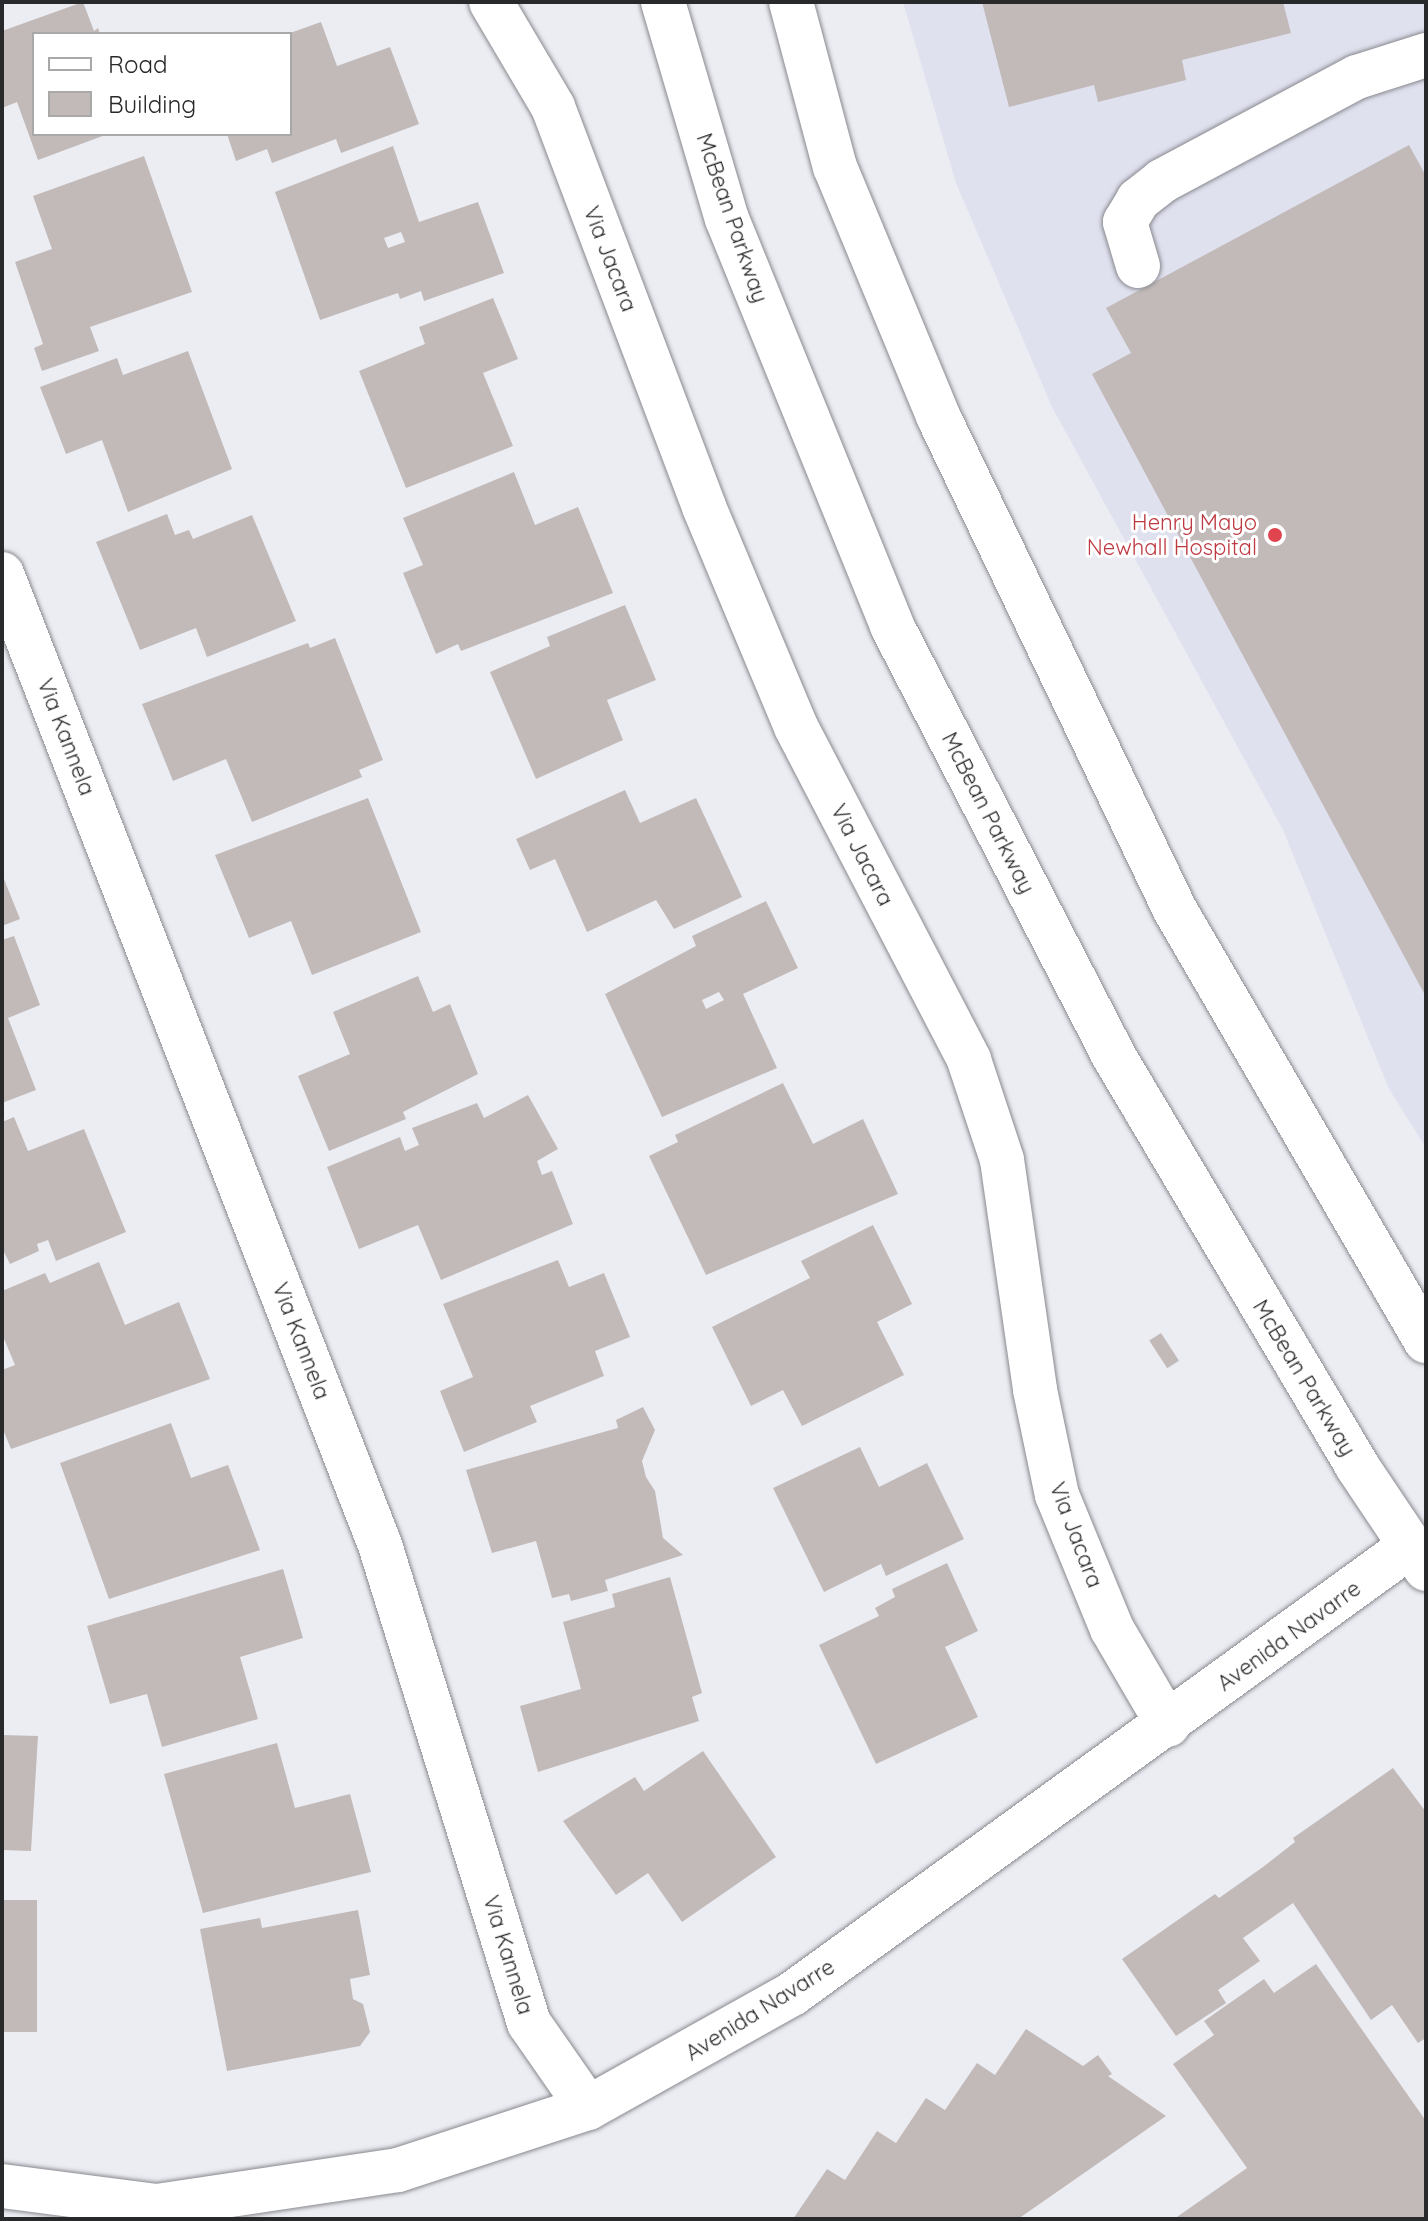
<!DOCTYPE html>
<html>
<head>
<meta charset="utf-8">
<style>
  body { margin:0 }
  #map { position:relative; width:1428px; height:2221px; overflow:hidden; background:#ecedf3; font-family:Quicksand,sans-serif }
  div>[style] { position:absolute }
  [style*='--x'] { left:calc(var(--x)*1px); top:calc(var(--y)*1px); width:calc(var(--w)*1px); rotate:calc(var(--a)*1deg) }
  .built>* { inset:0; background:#e0e1ef }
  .building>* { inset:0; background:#c2bab9; transform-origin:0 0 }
  .roads { filter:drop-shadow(0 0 2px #88898f) drop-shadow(0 0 2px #88898f) }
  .minor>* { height:44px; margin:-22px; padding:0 22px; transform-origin:22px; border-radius:22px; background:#fff }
  .major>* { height:44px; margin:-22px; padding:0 22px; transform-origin:22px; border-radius:22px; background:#fff }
  .dots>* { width:22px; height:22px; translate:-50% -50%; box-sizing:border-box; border:4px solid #fff; border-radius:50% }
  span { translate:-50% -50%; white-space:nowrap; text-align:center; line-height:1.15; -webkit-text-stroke:6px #fff; paint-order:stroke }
  .street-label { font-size:22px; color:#28292b }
  .health-label { font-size:22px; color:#be3a42 }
  .right { translate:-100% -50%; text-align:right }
  .frame { position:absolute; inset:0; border:4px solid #28292b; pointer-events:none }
  .legend { position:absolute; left:32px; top:32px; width:260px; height:104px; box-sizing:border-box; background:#fff; border:2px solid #a9a9aa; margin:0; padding:10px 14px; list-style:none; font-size:24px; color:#28292b }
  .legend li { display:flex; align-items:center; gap:16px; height:40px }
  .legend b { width:40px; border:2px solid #a9a9aa }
</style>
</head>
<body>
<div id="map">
  <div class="built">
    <div style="clip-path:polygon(903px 2px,1426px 2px,1426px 1148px,1389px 1089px,1283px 830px,1052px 407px,956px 183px)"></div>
  </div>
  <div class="building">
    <div style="clip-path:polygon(83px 2px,94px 31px,98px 28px,100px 34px,34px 34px,34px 134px,108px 134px,38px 160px,17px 102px,2px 108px,2px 31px)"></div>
    <div style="clip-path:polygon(982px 2px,1283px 2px,1291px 33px,1182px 60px,1186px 80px,1098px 102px,1094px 85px,1009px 107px)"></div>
    <div style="clip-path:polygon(321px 22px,337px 66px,390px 47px,419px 124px,341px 153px,336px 139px,272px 163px,267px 149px,236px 161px,227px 134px,290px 134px,290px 33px)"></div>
    <div style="clip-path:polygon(1409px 145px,1426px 176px,1426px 997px,1092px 374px,1131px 353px,1106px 308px)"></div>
    <div style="clip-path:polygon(evenodd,393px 146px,419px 222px,478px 202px,504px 273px,424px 301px,421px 291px,400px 299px,398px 293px,320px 320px,275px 192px,393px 146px,401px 232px,405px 242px,388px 248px,384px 238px,401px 232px)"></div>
    <div style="clip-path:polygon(144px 156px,192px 292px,90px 327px,99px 351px,42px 371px,34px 348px,43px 344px,15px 262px,52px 249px,33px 196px)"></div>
    <div style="clip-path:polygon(493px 298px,518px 359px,483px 373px,513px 446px,406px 488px,359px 371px,425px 344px,419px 327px)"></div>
    <div style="clip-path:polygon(188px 351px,232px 469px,128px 512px,102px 440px,66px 454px,40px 387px,117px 358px,123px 375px)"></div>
    <div style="clip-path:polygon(514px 472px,535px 525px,578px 507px,613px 593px,461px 651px,458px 644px,436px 654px,403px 573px,423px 565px,403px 518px)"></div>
    <div style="clip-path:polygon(167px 514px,175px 535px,189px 530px,193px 539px,252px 515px,296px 621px,207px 657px,196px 628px,140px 650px,96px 542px)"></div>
    <div style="clip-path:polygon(625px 605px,656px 680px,607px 700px,623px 740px,536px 779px,490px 672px,550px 646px,547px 637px)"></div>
    <div style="clip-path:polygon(335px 638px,383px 760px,359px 770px,362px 777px,252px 822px,226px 759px,173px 781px,142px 704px,308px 643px,310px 648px)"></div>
    <div style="clip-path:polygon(625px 790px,640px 823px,696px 798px,742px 897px,674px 929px,656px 900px,587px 932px,555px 859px,530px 870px,516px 839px)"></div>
    <div style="clip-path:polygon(368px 798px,421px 932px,312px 975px,291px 921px,249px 938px,215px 855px)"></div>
    <div style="clip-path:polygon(2px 874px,20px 919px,2px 926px)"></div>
    <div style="clip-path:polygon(evenodd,766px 901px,798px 968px,743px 994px,777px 1068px,662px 1117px,605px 994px,696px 946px,692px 936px,766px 901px,719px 992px,724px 1000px,706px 1009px,702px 1000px,719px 992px)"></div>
    <div style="clip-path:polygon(14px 936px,40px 1005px,8px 1018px,36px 1090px,2px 1103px,2px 940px)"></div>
    <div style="clip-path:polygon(418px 976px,433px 1012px,450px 1004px,478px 1074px,403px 1112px,406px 1119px,329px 1151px,298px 1076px,350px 1054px,333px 1012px)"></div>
    <div style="clip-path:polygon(783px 1083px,813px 1144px,863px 1119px,898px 1194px,706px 1275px,649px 1156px,678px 1142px,675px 1135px)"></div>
    <div style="clip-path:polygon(528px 1095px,558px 1149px,537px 1161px,542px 1175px,552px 1171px,573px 1224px,441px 1280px,418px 1225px,359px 1249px,327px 1167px,400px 1137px,405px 1151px,419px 1145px,412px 1128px,477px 1103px,484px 1118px)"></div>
    <div style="clip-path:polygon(14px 1117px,28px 1151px,84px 1129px,126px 1232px,56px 1261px,48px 1240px,37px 1244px,39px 1251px,10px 1264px,2px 1248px,2px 1122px)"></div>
    <div style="clip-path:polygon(873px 1225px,912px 1304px,877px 1322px,904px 1375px,802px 1426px,783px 1390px,751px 1406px,712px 1327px,810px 1278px,801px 1261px)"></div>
    <div style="clip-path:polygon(558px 1260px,569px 1287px,604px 1273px,630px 1337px,595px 1351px,604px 1376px,530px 1406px,537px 1422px,464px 1452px,440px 1391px,473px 1377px,443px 1304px)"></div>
    <div style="clip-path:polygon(99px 1262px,125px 1325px,179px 1302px,210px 1379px,11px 1449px,2px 1427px,2px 1370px,15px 1365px,2px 1334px,2px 1291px,45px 1273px,50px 1283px)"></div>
    <div style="left:1161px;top:1333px;width:33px;height:14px;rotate:57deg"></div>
    <div style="clip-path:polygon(643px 1407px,655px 1430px,642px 1461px,646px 1477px,655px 1491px,663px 1538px,683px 1555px,605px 1580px,608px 1591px,571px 1601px,569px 1594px,552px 1598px,536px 1541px,492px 1553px,466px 1470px,618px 1428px,616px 1420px)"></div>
    <div style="clip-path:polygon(171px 1423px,191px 1478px,228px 1465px,260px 1550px,109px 1599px,60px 1463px)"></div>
    <div style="clip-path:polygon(860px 1447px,879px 1487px,927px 1463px,964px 1539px,886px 1576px,881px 1564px,824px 1592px,773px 1488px)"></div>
    <div style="clip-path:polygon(947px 1563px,978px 1631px,945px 1647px,978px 1717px,876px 1764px,819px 1645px,879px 1616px,875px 1608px,895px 1597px,892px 1589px)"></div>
    <div style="clip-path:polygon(283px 1569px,303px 1638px,240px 1657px,258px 1719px,162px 1747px,147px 1694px,110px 1704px,87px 1626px)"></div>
    <div style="clip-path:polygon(670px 1577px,702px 1693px,692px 1697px,699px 1721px,538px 1772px,520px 1706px,581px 1689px,563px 1622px,615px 1607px,612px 1594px)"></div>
    <div style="clip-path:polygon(2px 1735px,38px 1736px,31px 1851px,2px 1850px)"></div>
    <div style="clip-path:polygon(277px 1743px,295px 1808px,350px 1794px,371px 1872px,203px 1913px,164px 1774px)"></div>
    <div style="clip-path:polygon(703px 1751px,776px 1857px,682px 1922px,648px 1873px,616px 1895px,563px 1821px,635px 1777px,644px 1791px)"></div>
    <div style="clip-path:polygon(1393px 1768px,1426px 1812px,1426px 2038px,1418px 2043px,1392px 2005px,1371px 2020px,1293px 1903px,1243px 1938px,1260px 1961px,1218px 1990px,1226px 2003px,1176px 2036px,1122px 1959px,1215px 1894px,1219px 1898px,1263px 1867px,1295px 1842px,1293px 1838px)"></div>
    <div style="left:2px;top:1900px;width:35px;height:132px"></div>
    <div style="clip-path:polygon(358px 1910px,370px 1975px,350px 1979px,353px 1999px,363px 2004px,370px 2032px,360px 2046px,227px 2071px,200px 1929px,260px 1918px,262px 1928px)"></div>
    <div style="clip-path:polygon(1316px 1964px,1426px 2121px,1426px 2219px,1174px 2219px,1247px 2168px,1173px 2064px,1214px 2035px,1204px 2021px,1264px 1979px,1274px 1993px)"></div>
    <div style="clip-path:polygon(1026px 2029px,1083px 2066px,1098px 2055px,1112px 2074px,1108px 2076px,1166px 2116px,1018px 2219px,793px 2219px,827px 2169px,845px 2180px,877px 2131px,896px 2143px,926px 2098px,945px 2110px,977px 2063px,995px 2075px)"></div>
  </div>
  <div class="roads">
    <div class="minor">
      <div style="--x:491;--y:2;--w:122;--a:59.4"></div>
      <div style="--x:553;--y:107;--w:428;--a:69.3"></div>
      <div style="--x:704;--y:507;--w:238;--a:67.3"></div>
      <div style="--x:796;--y:727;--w:375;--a:62.5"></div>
      <div style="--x:969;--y:1060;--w:105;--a:71.7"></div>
      <div style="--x:1002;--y:1160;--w:232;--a:81.8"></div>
      <div style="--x:1035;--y:1390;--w:107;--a:78.2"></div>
      <div style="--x:1057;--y:1495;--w:145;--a:67.7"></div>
      <div style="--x:1112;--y:1629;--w:111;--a:59.7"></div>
      <div style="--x:1138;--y:266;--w:46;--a:-106.5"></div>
      <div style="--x:1125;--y:222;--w:26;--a:-59"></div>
      <div style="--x:1138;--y:200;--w:31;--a:-38"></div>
      <div style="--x:1162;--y:181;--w:221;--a:-28.1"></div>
      <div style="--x:1357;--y:77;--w:72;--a:-17.7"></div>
      <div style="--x:2;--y:574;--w:1042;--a:68.73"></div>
      <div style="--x:380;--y:1545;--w:501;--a:72.69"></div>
      <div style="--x:529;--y:2023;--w:103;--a:55.2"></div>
      <div style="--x:2;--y:2186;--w:156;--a:7.4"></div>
      <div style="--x:157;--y:2206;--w:244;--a:-8.5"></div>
      <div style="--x:398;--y:2170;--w:200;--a:-18.1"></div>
      <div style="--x:588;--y:2108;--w:234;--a:-29.2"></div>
      <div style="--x:792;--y:1994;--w:762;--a:-35.92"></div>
    </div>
    <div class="major">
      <div style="--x:663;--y:2;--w:226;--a:73.6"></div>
      <div style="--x:727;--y:219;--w:439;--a:67.9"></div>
      <div style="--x:892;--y:626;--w:480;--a:62.7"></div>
      <div style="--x:1112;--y:1053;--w:480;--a:59.3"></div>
      <div style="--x:1357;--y:1466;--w:124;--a:56.2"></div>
      <div style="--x:791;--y:2;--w:171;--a:75.1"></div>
      <div style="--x:835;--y:167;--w:269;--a:67.5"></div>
      <div style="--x:938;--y:416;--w:548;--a:64.37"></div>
      <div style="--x:1175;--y:910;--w:499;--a:59.8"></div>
    </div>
  </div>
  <div class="dots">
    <div style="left:1275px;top:535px;background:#e0444e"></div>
  </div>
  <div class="street-label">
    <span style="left:732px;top:218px;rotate:71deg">McBean Parkway</span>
    <span style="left:610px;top:259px;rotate:69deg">Via Jacara</span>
    <span style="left:66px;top:737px;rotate:69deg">Via Kannela</span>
    <span style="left:988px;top:813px;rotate:63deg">McBean Parkway</span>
    <span style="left:862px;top:855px;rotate:63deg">Via Jacara</span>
    <span style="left:301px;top:1341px;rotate:69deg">Via Kannela</span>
    <span style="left:1304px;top:1378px;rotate:59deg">McBean Parkway</span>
    <span style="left:1076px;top:1535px;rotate:69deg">Via Jacara</span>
    <span style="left:1289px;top:1636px;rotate:-36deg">Avenida Navarre</span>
    <span style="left:508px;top:1955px;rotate:73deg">Via Kannela</span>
    <span style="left:760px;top:2010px;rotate:-32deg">Avenida Navarre</span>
  </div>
  <div class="health-label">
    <span class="right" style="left:1257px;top:535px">Henry Mayo<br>Newhall Hospital</span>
  </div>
  <div class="frame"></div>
  <ul class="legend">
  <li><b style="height:10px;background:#fff"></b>Road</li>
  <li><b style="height:22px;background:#c2bab9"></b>Building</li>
  </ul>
</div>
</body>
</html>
